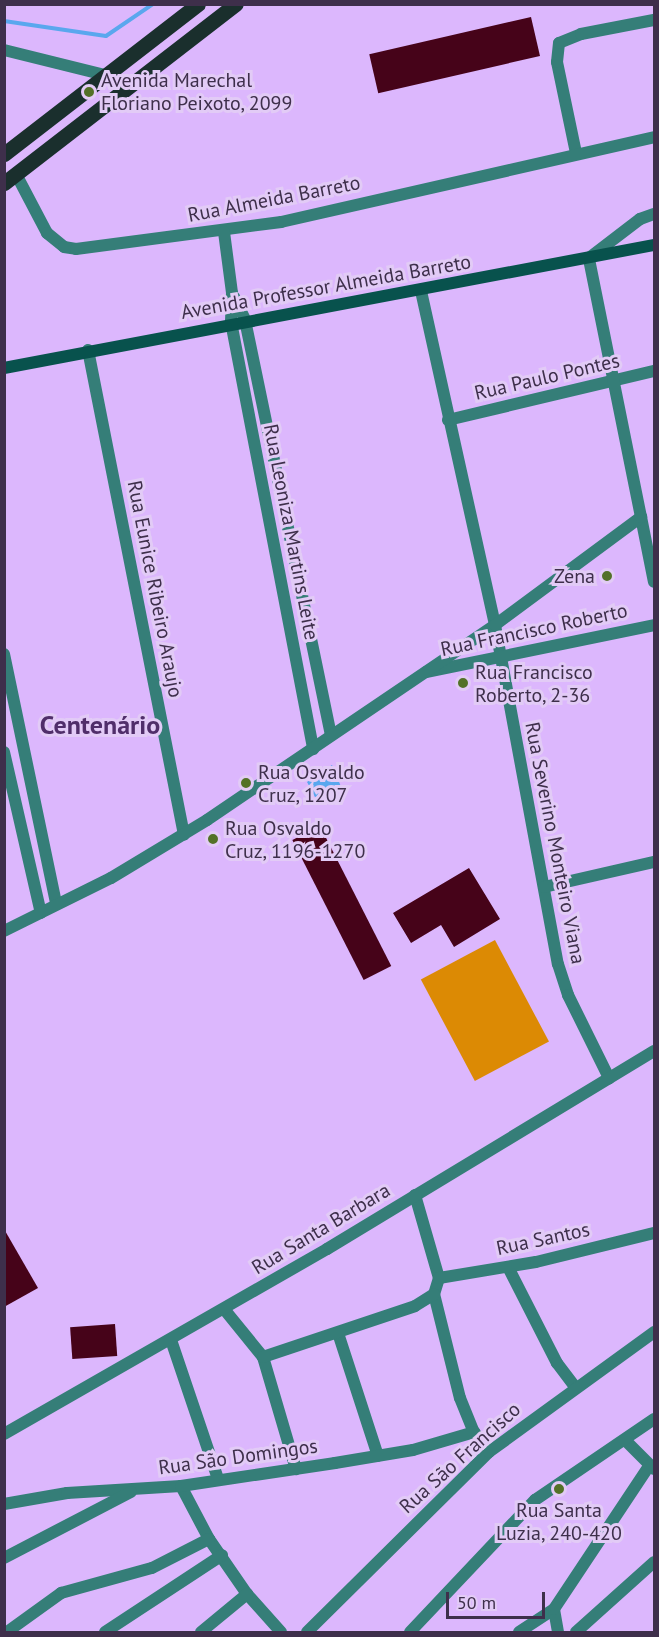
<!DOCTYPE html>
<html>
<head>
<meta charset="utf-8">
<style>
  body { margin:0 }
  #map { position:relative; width:659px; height:1637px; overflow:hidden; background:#dcb7fd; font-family:"PT Sans",sans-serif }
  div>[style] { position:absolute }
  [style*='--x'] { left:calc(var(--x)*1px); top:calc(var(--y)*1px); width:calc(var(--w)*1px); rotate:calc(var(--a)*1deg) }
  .green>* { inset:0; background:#dc8a04; transform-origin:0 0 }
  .water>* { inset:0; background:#5aa7ee }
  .stream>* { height:4px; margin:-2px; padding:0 2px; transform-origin:2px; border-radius:2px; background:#5aa7ee }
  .building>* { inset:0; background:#460319; transform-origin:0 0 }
  .minor>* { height:12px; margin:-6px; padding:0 6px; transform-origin:6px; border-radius:6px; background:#357e78 }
  .tertiary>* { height:12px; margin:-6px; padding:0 6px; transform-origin:6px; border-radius:6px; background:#357e78 }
  .secondary>* { height:12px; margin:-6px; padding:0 6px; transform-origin:6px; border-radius:6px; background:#08524d }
  .primary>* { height:15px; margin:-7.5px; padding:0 7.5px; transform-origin:7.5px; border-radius:7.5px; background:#1a2f2d }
  .dots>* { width:16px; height:16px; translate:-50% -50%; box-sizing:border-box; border:3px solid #e2cbf6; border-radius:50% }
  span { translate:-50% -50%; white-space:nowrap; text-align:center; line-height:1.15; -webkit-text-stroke:6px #e2cbf6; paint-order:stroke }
  .poi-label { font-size:20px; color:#3e2f4b }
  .left { translate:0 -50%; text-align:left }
  .right { translate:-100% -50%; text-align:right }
  .street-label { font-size:20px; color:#3e2f4b }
  .district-label { font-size:26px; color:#502e6a; font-weight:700 }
  .frame { position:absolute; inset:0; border:6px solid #3e2f4b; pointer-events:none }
  .scale { position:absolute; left:446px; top:1592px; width:99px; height:27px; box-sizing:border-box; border:3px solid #3e2f4b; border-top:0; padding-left:8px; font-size:18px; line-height:21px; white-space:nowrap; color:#3e2f4b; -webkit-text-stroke:4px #e2cbf6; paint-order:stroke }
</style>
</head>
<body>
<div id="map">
  <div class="green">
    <div style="left:495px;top:940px;width:115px;height:84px;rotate:62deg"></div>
  </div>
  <div class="water">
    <div style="clip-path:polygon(332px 765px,342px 789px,315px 797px,307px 782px)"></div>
  </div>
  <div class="stream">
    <div style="--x:4;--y:21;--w:103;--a:8.4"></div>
    <div style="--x:106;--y:36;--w:57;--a:-34.2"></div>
  </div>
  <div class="building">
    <div style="left:531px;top:17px;width:40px;height:166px;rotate:77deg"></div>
    <div style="left:320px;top:826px;width:157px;height:31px;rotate:63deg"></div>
    <div style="clip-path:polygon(469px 868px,500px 919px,454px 947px,441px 925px,411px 943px,393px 913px)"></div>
    <div style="clip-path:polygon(4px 1229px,38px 1288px,4px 1307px)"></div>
    <div style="left:115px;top:1324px;width:32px;height:45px;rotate:86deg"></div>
  </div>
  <div class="minor">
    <div style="--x:4;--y:50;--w:104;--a:13.9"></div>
    <div style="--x:576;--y:153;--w:93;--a:-101.8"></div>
    <div style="--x:557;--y:62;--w:19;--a:-84"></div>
    <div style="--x:559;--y:43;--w:24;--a:-22"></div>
    <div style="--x:581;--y:34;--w:74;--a:-10.9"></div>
    <div style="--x:16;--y:174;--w:67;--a:62.3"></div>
    <div style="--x:47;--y:233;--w:22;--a:39"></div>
    <div style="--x:64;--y:247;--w:12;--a:9"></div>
    <div style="--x:76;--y:249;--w:207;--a:-7.5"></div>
    <div style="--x:281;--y:222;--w:383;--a:-12.8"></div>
    <div style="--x:224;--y:232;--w:62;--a:82.5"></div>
    <div style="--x:232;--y:293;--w:29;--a:92"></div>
    <div style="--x:231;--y:322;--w:435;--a:79.1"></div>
    <div style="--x:589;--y:258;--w:64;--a:-37.4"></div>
    <div style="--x:640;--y:219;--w:15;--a:-20"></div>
    <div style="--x:421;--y:291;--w:342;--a:77.5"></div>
    <div style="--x:495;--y:625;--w:345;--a:79.5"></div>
    <div style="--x:558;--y:964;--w:33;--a:72"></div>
    <div style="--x:568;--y:995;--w:93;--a:63.7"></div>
    <div style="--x:234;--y:297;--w:25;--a:64"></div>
    <div style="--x:245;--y:320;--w:423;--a:78.3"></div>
    <div style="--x:88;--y:350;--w:494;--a:78.8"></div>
    <div style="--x:448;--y:420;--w:212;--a:-13.4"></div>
    <div style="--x:641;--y:517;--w:66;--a:78.7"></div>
    <div style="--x:4;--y:654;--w:254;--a:78.2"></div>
    <div style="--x:426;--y:672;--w:233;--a:-11.6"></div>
    <div style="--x:4;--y:752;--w:165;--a:77.1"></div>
    <div style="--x:544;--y:887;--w:113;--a:-12.8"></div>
    <div style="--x:415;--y:1195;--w:86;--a:73.9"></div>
    <div style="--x:439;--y:1278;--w:17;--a:107"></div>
    <div style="--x:434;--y:1294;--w:107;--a:76"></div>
    <div style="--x:460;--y:1398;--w:37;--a:68"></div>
    <div style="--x:474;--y:1432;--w:25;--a:53"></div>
    <div style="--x:508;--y:1267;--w:108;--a:63"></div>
    <div style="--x:557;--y:1363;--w:30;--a:53"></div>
    <div style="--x:439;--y:1278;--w:98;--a:-9.4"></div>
    <div style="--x:536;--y:1262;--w:122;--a:-13.8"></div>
    <div style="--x:224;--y:1309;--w:62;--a:50.9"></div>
    <div style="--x:263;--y:1357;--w:117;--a:73.6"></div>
    <div style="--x:338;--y:1333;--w:129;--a:72"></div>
    <div style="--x:171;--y:1340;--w:147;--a:71.3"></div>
    <div style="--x:263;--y:1357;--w:160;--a:-18.5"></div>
    <div style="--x:415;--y:1306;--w:22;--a:-32"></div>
    <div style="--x:4;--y:1434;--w:372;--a:-29.8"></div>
    <div style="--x:327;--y:1249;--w:382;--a:-31.2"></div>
    <div style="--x:625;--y:1440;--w:41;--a:45"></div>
    <div style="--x:181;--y:1486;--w:60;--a:62.2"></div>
    <div style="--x:209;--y:1539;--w:67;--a:55.4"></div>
    <div style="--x:247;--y:1594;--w:51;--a:48.2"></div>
    <div style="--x:4;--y:1504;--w:64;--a:-9.9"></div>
    <div style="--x:67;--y:1493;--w:114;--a:-3.5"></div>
    <div style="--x:181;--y:1486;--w:156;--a:-8.5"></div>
    <div style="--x:335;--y:1463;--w:79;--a:-9.5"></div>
    <div style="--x:413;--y:1450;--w:64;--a:-16.4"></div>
    <div style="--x:4;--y:1558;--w:143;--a:-27.5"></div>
    <div style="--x:7;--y:1632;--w:67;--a:-35.8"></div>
    <div style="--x:61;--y:1593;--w:94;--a:-15.4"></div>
    <div style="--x:152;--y:1568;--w:64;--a:-27"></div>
    <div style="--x:105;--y:1632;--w:140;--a:-33.3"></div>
    <div style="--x:201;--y:1632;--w:60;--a:-39.6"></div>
    <div style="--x:307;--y:1632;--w:256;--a:-44.7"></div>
    <div style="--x:489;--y:1452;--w:204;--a:-36"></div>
    <div style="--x:410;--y:1632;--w:182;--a:-46.6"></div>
    <div style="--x:535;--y:1500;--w:144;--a:-34.2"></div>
    <div style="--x:519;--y:1632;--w:42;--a:-33.3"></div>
    <div style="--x:558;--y:1632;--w:23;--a:-100"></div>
    <div style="--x:554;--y:1609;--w:172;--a:-56.4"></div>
    <div style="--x:576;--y:1632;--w:105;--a:-41.9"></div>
  </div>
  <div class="tertiary">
    <div style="--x:4;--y:931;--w:119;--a:-26.4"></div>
    <div style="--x:111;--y:878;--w:112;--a:-31.1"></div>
    <div style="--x:207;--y:820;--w:348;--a:-34.1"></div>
    <div style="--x:495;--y:625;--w:182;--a:-36.5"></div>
    <div style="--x:641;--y:517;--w:264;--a:-101.4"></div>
  </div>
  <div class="secondary">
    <div style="--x:4;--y:368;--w:662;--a:-10.72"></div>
  </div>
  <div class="primary">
    <div style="--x:4;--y:154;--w:245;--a:-37.7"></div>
    <div style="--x:4;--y:183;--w:293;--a:-37.7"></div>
  </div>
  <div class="dots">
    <div style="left:89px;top:92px;background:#537127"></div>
    <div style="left:607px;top:576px;background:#537127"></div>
    <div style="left:463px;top:683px;background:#537127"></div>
    <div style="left:246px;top:783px;background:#537127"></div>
    <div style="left:213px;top:839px;background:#537127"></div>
    <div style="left:559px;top:1489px;background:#537127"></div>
  </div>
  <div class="poi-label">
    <span class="left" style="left:101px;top:92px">Avenida Marechal<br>Floriano Peixoto, 2099</span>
    <span class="right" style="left:595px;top:576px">Zena</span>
    <span class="left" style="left:475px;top:684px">Rua Francisco<br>Roberto, 2-36</span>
    <span class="left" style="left:258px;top:784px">Rua Osvaldo<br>Cruz, 1207</span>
    <span class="left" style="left:225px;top:840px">Rua Osvaldo<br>Cruz, 1196-1270</span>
    <span style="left:559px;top:1522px">Rua Santa<br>Luzia, 240-420</span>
  </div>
  <div class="street-label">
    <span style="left:274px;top:199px;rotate:-11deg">Rua Almeida Barreto</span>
    <span style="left:326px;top:287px;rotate:-10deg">Avenida Professor Almeida Barreto</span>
    <span style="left:547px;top:377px;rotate:-13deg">Rua Paulo Pontes</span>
    <span style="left:291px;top:532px;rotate:79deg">Rua Leoniza Martins Leite</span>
    <span style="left:155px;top:589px;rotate:79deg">Rua Eunice Ribeiro Araujo</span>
    <span style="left:534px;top:630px;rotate:-12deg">Rua Francisco Roberto</span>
    <span style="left:555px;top:843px;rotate:79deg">Rua Severino Monteiro Viana</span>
    <span style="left:321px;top:1229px;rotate:-31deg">Rua Santa Barbara</span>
    <span style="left:543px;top:1239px;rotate:-12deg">Rua Santos</span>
    <span style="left:238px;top:1457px;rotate:-8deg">Rua São Domingos</span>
    <span style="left:460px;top:1458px;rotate:-42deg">Rua São Francisco</span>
  </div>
  <div class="district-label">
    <span style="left:100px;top:725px">Centenário</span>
  </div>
  <div class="frame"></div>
  <div class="scale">50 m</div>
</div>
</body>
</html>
